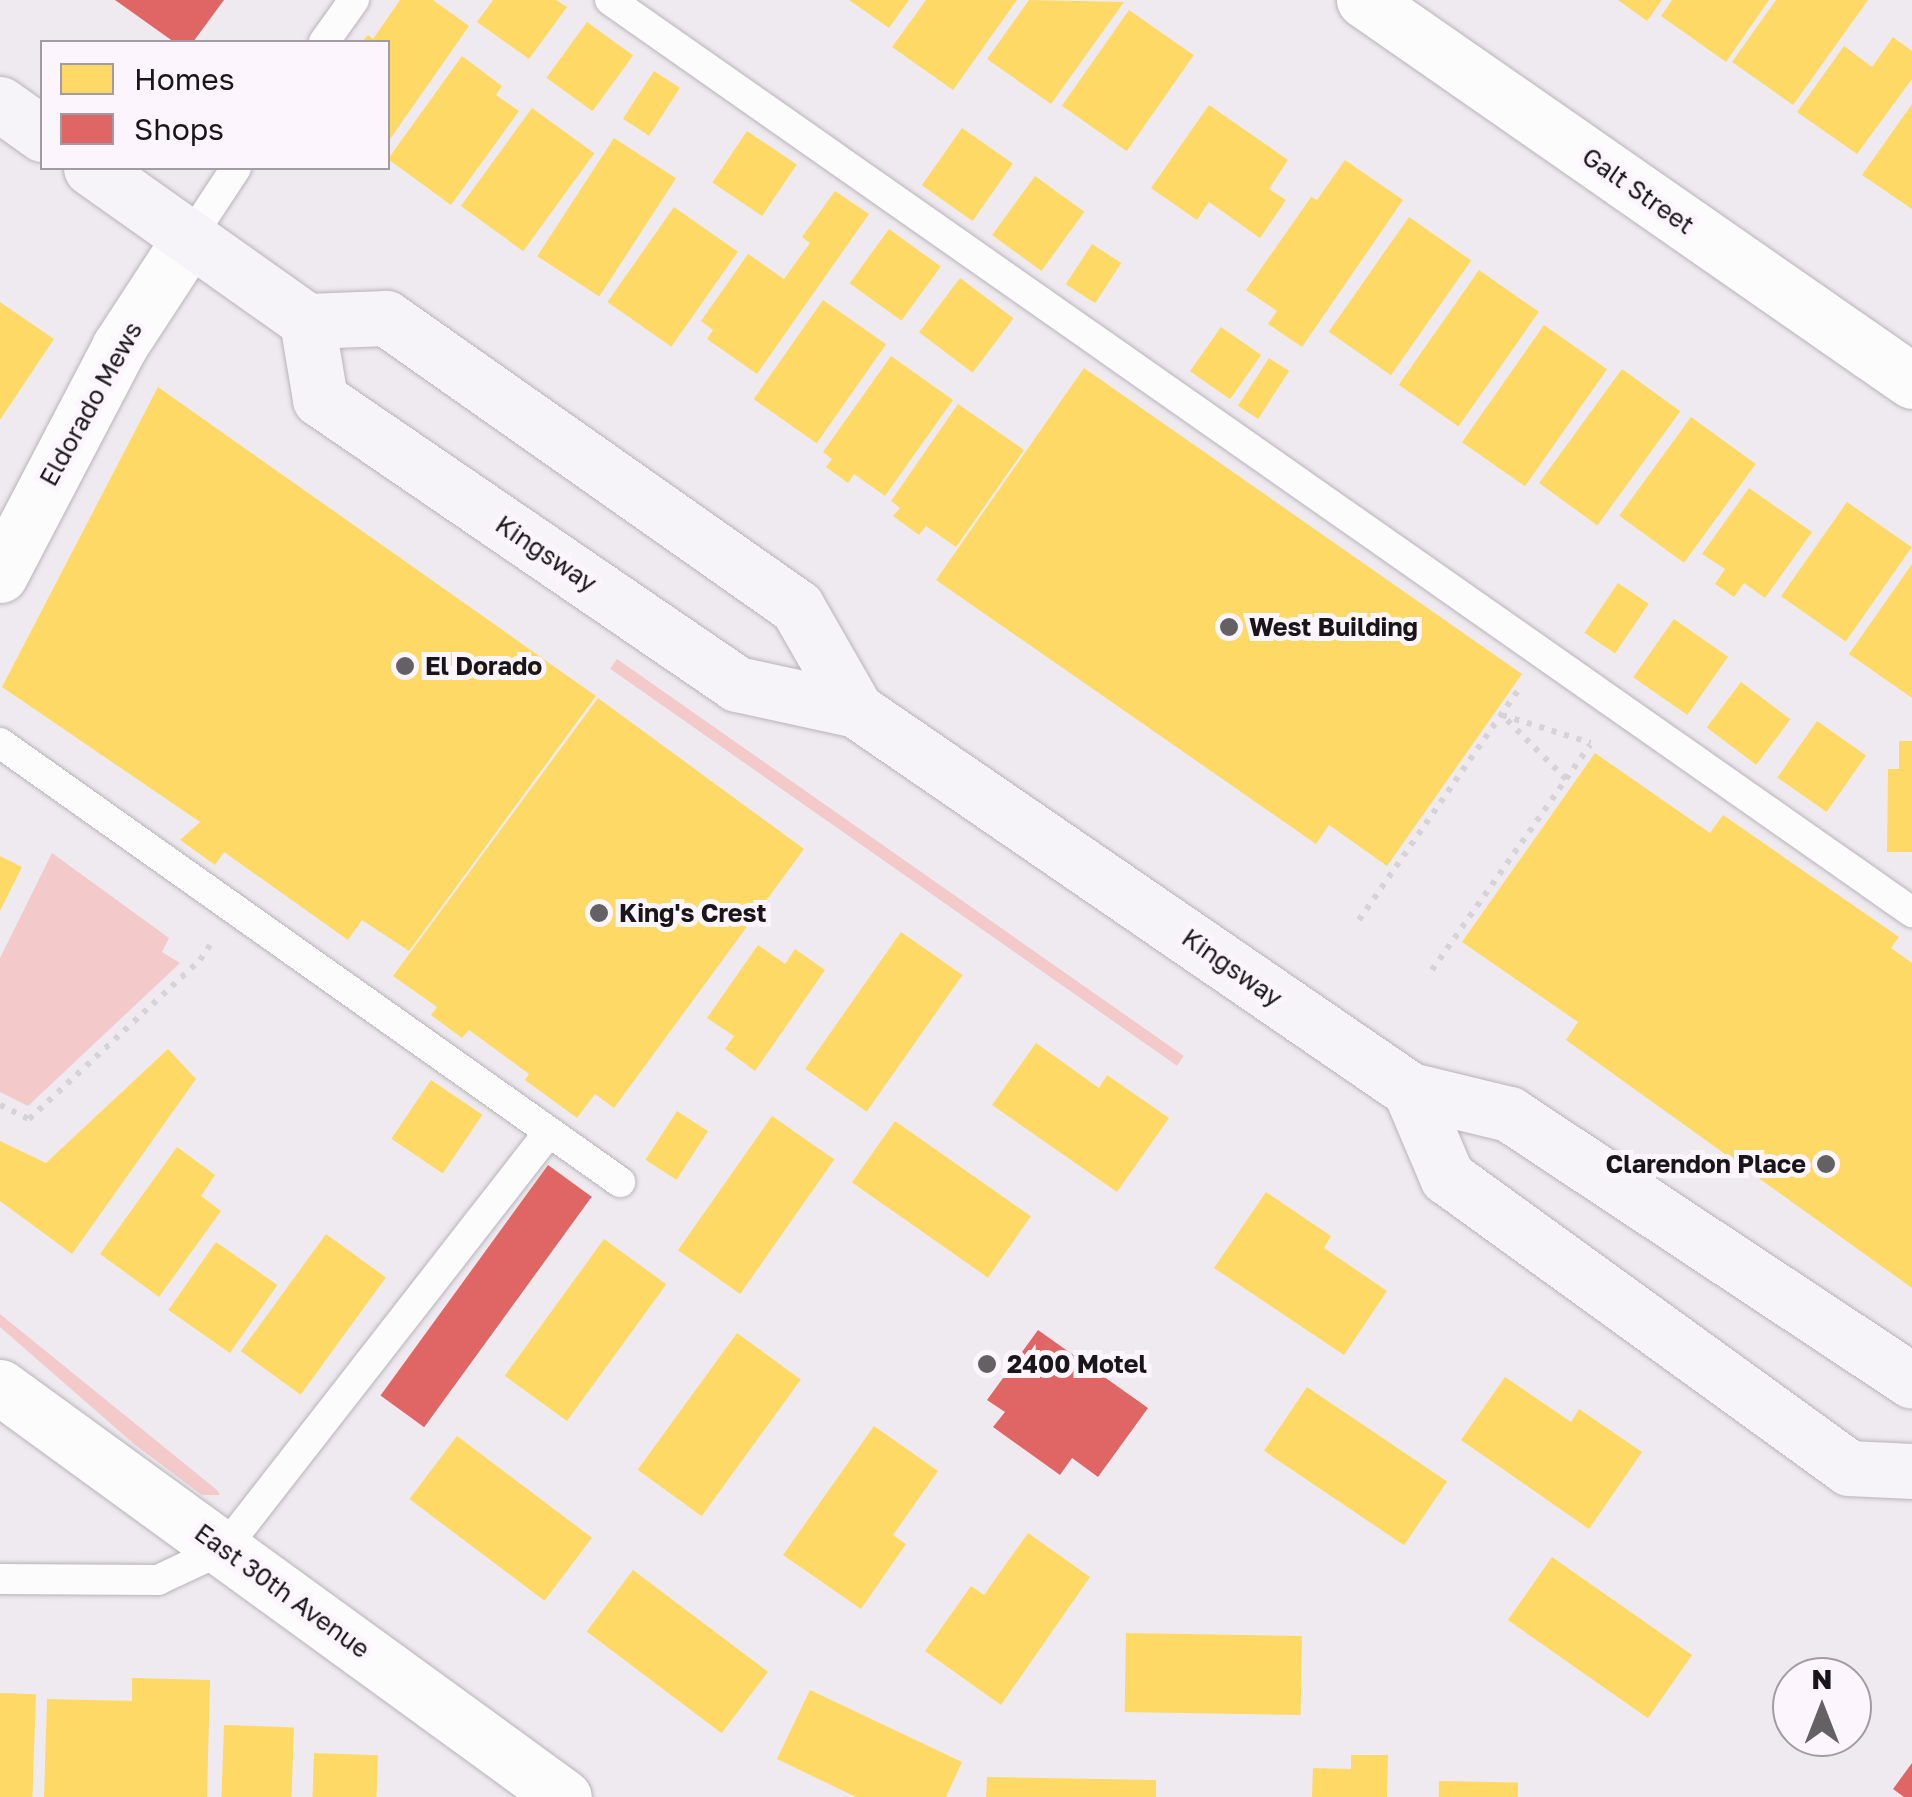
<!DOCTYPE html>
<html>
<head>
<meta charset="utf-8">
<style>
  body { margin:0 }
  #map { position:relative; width:1912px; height:1797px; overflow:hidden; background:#efeaef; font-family:"Golos Text",sans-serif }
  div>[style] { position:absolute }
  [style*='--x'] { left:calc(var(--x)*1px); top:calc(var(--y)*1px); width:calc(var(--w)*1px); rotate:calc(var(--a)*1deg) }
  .green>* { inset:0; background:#f4c9ca; transform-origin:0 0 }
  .homes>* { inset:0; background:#ffd966; transform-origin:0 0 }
  .shops>* { inset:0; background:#e06666; transform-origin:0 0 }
  .path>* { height:6px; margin-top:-3px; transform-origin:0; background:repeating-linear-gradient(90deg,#d5d3d5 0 5px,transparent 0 13px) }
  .roads { filter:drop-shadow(0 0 2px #b7b4b8) drop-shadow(0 0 2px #b7b4b8) }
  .service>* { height:30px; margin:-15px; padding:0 15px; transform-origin:15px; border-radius:15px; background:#fdfcfd }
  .minor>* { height:55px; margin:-27.5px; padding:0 27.5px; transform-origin:27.5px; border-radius:27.5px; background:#fdfcfd }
  .primary>* { height:55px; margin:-27.5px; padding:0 27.5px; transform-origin:27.5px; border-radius:27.5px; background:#f6f4f9 }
  .dots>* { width:28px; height:28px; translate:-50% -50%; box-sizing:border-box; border:5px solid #fdf5fe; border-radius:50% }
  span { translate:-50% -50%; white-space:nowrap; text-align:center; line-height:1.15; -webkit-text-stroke:10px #fdf5fe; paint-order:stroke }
  .street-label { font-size:25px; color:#191519 }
  .poi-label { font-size:25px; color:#191519; font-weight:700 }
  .left { translate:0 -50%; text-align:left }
  .right { translate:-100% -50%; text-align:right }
  .legend { position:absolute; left:40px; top:40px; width:350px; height:130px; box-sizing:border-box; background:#fdf5fe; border:2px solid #a29ba2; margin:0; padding:12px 18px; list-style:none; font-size:30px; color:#191519 }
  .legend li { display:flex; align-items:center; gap:20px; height:50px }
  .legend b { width:50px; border:2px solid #a29ba2 }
  .north { position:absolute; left:1772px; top:1657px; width:100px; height:100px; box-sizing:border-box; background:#fdf5fe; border:2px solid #a29ba2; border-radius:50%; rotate:0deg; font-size:28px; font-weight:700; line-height:40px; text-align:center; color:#191519 }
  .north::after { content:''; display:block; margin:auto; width:35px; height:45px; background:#646064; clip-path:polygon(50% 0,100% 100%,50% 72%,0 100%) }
</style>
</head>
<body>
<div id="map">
  <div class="green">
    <div style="left:617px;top:659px;width:692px;height:12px;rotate:35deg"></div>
    <div style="clip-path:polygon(52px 853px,169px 938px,162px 952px,180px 963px,28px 1106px,0 1092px,0 958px)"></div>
    <div style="clip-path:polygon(0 1314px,217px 1490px,220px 1495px,202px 1495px,134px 1444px,0 1327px)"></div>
  </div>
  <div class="homes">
    <div style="clip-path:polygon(400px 0,433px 0,469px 26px,388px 142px,388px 42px,362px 42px,368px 35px,373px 39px)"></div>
    <div style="clip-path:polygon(493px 0,556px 0,567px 7px,529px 59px,477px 22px)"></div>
    <div style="clip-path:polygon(849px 0,909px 0,889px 28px)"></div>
    <div style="clip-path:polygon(926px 0,1017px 0,953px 90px,892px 47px)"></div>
    <div style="clip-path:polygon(1029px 0,1124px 2px,1051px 104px,987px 59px)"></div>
    <div style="clip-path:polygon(1618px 0,1662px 0,1647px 21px)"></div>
    <div style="clip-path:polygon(1672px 0,1769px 0,1726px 62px,1661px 16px)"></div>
    <div style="clip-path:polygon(1776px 0,1868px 0,1793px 105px,1732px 62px)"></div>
    <div style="left:1129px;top:10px;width:79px;height:117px;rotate:35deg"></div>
    <div style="left:587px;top:22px;width:57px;height:69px;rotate:36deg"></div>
    <div style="clip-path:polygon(1893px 37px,1912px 51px,1912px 79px,1857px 154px,1797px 112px,1844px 46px,1872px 67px)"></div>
    <div style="clip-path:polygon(462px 56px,502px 86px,496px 95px,519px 111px,451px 205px,388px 159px)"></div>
    <div style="left:654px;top:71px;width:31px;height:57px;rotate:33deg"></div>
    <div style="clip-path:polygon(1912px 104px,1912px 209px,1862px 175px)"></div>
    <div style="clip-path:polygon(1209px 105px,1288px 160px,1269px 189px,1286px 200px,1260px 238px,1209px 202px,1197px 220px,1151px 188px)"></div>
    <div style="left:532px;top:108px;width:77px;height:121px;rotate:36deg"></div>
    <div style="left:962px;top:128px;width:62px;height:70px;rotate:35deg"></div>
    <div style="left:747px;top:131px;width:60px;height:62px;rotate:34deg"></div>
    <div style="left:614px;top:138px;width:74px;height:141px;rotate:33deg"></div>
    <div style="clip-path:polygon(1345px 160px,1403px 200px,1302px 347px,1268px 324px,1277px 311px,1246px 290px,1311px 197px,1317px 200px)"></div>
    <div style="left:1035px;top:176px;width:61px;height:73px;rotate:36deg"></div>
    <div style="clip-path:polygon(835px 191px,869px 214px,757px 374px,707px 339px,713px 330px,701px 321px,748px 254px,784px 279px,810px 243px,802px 237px)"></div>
    <div style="left:674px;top:207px;width:78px;height:116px;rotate:35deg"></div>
    <div style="left:1409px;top:217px;width:76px;height:140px;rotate:35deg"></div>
    <div style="left:889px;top:229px;width:64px;height:67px;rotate:36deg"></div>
    <div style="left:1092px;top:244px;width:35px;height:48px;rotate:33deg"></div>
    <div style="left:1479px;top:270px;width:73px;height:140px;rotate:35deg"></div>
    <div style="left:960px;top:278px;width:67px;height:68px;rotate:37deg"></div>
    <div style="left:823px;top:300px;width:77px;height:121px;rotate:35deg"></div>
    <div style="clip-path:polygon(0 302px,54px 339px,0 420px)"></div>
    <div style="left:1544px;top:325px;width:77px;height:143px;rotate:35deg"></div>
    <div style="left:1221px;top:327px;width:49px;height:54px;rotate:35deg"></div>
    <div style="clip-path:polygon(891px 356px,953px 400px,885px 496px,854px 474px,848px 483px,826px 467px,832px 459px,823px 452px)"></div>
    <div style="left:1269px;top:358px;width:24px;height:57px;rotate:33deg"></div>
    <div style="clip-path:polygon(1084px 368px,1522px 674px,1387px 866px,1329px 825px,1316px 844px,936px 580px)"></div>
    <div style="left:1622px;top:369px;width:72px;height:141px;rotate:36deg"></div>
    <div style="clip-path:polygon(158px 387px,596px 696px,409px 951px,362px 920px,348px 940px,224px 852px,215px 865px,180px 840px,200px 822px,2px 687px)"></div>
    <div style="clip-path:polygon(958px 404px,1024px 450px,956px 547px,926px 526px,919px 535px,893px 516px,900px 508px,891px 501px)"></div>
    <div style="left:1691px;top:417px;width:80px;height:122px;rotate:36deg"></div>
    <div style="clip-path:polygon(1749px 488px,1812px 532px,1765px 598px,1744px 583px,1734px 597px,1715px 584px,1725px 569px,1702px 554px)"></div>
    <div style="left:1847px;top:502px;width:79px;height:115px;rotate:35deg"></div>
    <div style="clip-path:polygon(1912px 564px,1912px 698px,1849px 654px)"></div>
    <div style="left:1618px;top:583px;width:37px;height:60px;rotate:34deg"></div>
    <div style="left:1674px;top:619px;width:66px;height:71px;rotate:35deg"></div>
    <div style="left:1741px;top:682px;width:62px;height:57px;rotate:37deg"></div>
    <div style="clip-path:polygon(598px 698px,804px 849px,614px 1108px,595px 1094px,577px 1118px,525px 1080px,529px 1074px,469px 1030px,462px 1038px,431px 1015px,437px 1007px,393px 976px)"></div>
    <div style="left:1817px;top:721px;width:60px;height:69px;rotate:35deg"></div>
    <div style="clip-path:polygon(1899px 741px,1912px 741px,1912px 852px,1887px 852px,1888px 769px,1899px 769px)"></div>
    <div style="clip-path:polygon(1595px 753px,1710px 833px,1723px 815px,1899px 937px,1891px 948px,1912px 963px,1912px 1288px,1566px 1040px,1578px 1022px,1462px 942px)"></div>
    <div style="clip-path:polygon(0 856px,22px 867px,0 911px)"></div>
    <div style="left:901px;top:932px;width:75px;height:167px;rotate:35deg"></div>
    <div style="clip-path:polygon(758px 945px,785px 964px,795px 949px,825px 970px,755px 1071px,725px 1049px,734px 1036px,707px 1018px)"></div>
    <div style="clip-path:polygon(1036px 1043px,1099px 1088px,1107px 1075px,1169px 1118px,1117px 1192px,992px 1105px)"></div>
    <div style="clip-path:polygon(168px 1049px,196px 1079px,72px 1254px,0 1201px,0 1141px,46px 1163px)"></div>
    <div style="left:431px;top:1080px;width:62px;height:71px;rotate:34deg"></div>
    <div style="left:677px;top:1111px;width:37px;height:58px;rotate:33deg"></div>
    <div style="left:772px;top:1116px;width:76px;height:164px;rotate:35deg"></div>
    <div style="left:895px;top:1121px;width:166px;height:75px;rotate:35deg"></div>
    <div style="clip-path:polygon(177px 1147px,215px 1175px,201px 1196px,221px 1211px,159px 1297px,100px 1254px)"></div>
    <div style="clip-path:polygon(1266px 1192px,1331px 1236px,1324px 1248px,1387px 1291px,1344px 1355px,1214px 1268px)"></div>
    <div style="left:326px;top:1234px;width:74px;height:145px;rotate:36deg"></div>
    <div style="left:604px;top:1239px;width:77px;height:169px;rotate:36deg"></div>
    <div style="left:216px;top:1242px;width:75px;height:83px;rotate:35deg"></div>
    <div style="left:737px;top:1333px;width:79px;height:169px;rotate:36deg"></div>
    <div style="clip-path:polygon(1505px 1377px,1571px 1422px,1579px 1409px,1642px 1452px,1589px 1529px,1461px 1440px)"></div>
    <div style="left:1307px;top:1387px;width:169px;height:77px;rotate:34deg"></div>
    <div style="clip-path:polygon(874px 1426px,938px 1471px,893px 1535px,906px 1544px,861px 1609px,783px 1555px)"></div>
    <div style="left:457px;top:1436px;width:169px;height:79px;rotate:37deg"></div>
    <div style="clip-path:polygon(1028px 1533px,1090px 1577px,1001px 1705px,925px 1651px,971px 1586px,984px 1595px)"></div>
    <div style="left:1552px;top:1557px;width:171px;height:77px;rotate:35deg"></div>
    <div style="left:633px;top:1570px;width:169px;height:77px;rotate:37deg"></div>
    <div style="left:1126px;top:1633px;width:176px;height:79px;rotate:1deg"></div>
    <div style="clip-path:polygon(132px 1678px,210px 1680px,207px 1797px,44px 1797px,47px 1699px,132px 1701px)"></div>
    <div style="clip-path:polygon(810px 1690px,962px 1762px,946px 1797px,856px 1797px,777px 1759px)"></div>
    <div style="left:0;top:1693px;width:36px;height:104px;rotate:2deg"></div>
    <div style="left:224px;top:1725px;width:70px;height:72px;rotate:2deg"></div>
    <div style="left:314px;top:1753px;width:64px;height:44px;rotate:2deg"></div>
    <div style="clip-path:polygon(1351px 1755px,1388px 1755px,1387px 1797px,1312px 1797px,1313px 1768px,1351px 1769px)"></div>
    <div style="clip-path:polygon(987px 1777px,1156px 1780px,1156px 1797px,986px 1797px)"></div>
    <div style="left:1439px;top:1781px;width:79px;height:16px;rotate:1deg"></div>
  </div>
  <div class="shops">
    <div style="clip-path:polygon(115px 0,224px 0,193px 42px,174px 42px)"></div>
    <div style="left:548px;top:1165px;width:54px;height:285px;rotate:36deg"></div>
    <div style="clip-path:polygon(1038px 1330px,1148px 1408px,1098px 1477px,1072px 1458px,1060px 1475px,993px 1427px,1005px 1412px,987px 1400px)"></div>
    <div style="clip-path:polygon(1912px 1763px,1912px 1797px,1904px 1797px,1893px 1789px)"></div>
  </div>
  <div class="path">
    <div style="--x:1566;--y:779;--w:42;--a:-54.8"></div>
    <div style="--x:1359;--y:920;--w:280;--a:-55.3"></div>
    <div style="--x:1432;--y:970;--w:233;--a:-54.9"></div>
    <div style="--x:1566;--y:779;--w:91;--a:-135"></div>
    <div style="--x:1502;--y:715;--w:93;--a:17.5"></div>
    <div style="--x:0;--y:1105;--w:32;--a:26"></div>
    <div style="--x:29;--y:1119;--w:233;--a:-42.9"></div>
    <div style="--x:200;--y:960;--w:18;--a:-56"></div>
  </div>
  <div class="roads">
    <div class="service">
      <div style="--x:610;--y:0;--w:1590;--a:35.01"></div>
      <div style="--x:324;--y:42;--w:52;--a:-54.5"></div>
      <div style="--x:190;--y:238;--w:84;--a:-56.7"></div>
      <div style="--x:0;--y:743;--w:760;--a:35.3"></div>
      <div style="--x:0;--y:1579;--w:158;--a:0.4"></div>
      <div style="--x:158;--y:1580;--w:73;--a:-25.2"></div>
      <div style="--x:224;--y:1549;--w:529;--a:-52.07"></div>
    </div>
    <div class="minor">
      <div style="--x:1364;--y:0;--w:667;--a:34.81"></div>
      <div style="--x:0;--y:575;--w:257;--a:-62.4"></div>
      <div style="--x:119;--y:347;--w:130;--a:-56.9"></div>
      <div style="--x:0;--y:1387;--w:697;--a:36.02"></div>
    </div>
    <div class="primary">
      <div style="--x:0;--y:104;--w:52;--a:35.5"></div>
      <div style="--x:91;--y:168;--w:265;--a:35.3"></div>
      <div style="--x:307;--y:321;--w:79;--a:-2.2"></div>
      <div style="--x:386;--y:318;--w:502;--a:35.11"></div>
      <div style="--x:797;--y:607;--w:119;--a:60.2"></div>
      <div style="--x:307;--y:321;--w:79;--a:80.5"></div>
      <div style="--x:320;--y:399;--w:505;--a:34.35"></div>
      <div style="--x:737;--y:684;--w:122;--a:12.3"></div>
      <div style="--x:856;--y:710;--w:672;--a:34.45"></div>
      <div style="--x:1410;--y:1090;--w:102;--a:13.6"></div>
      <div style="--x:1509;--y:1114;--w:483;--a:33.5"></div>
      <div style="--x:1410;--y:1090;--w:95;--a:67"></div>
      <div style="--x:1447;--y:1177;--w:496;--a:35.9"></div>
      <div style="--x:1849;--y:1468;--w:63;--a:2.7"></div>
    </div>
  </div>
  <div class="dots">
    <div style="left:1229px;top:627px;background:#646064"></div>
    <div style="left:405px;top:666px;background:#646064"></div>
    <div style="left:599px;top:913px;background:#646064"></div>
    <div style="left:1826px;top:1164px;background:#646064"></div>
    <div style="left:987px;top:1364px;background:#646064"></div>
  </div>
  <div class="street-label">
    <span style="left:1638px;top:191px;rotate:35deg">Galt Street</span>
    <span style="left:91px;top:404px;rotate:-61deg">Eldorado Mews</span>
    <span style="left:546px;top:554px;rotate:34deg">Kingsway</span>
    <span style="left:1232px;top:968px;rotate:35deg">Kingsway</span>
    <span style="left:282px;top:1591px;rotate:36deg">East 30th Avenue</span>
  </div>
  <div class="poi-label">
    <span class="left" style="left:1249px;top:627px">West Building</span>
    <span class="left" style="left:425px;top:666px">El Dorado</span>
    <span class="left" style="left:619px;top:913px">King's Crest</span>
    <span class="right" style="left:1806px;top:1164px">Clarendon Place</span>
    <span class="left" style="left:1007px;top:1364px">2400 Motel</span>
  </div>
  <ul class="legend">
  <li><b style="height:28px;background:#ffd966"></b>Homes</li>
  <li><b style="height:28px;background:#e06666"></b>Shops</li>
  </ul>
  <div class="north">N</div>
</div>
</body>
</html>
